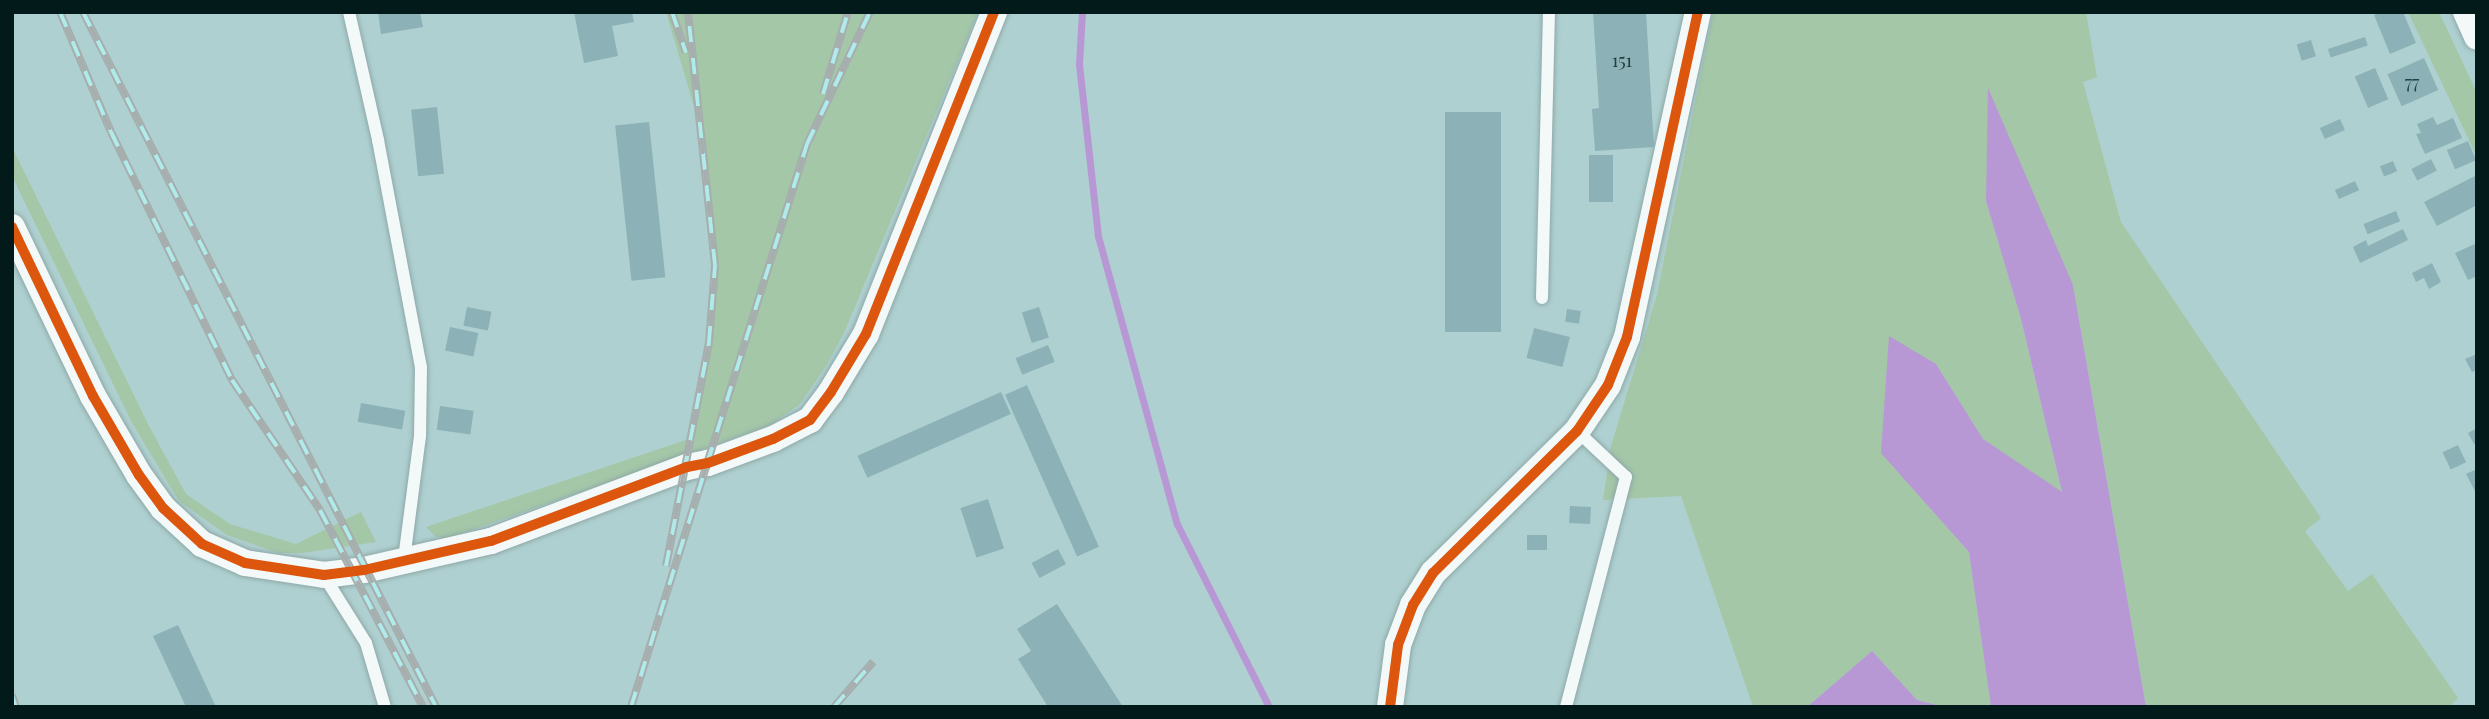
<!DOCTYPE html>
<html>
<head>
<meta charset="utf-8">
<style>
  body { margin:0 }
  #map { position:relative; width:2489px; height:719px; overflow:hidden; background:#afd0d0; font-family:"Playfair Display",serif }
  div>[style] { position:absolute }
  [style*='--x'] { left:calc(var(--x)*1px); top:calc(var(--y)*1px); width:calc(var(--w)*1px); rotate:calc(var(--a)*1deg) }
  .green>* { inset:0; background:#a4c7a8 }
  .water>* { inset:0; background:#b897d5 }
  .stream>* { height:7px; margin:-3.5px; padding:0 3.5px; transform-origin:3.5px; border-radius:3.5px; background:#b897d5 }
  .building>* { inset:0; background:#8cb2b7; transform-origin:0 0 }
  .roads { filter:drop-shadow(0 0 2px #8ea8a8) drop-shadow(0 0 2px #8ea8a8) }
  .lane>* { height:12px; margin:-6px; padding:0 6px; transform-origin:6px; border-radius:6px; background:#f3f8f8 }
  .street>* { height:26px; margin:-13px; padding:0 13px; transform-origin:13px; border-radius:13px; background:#f3f8f8 }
  .rail>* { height:8px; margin-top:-4px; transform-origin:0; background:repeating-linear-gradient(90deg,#aeebea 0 16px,#a6aeae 0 32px); box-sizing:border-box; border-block:2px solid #a6aeae }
  .cycleway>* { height:10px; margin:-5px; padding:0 5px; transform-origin:5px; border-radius:5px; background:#dc560d }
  span { translate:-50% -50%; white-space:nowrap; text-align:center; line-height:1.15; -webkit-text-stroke:7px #aeebea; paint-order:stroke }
  .number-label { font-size:18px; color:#244040 }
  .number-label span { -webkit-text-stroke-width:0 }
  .frame { position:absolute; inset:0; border:14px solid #021a19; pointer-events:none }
</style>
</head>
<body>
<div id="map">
  <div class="green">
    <div style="clip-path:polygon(666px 12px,978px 12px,844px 333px,826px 366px,800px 404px,769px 426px,446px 539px,435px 536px,426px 527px,689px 439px,706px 364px,714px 270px,706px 147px)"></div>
    <div style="clip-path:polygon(1713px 12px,2086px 12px,2097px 77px,2083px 82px,2121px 222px,2321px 518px,2305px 531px,2348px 591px,2372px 574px,2458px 698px,2449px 707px,2146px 707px,2073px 285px,1986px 201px,2021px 319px,2062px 493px,1983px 439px,1936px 364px,1881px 452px,1969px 552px,1991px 707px,1945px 707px,1917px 700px,1872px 651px,1807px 707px,1753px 707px,1681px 496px,1603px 500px,1611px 446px,1657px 295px)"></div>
    <div style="clip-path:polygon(2408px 12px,2439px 12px,2477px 93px,2477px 157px)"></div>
    <div style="clip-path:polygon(12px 147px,149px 426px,186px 494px,230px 524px,296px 544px,361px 512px,376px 542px,302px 553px,278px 553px,227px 535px,179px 501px,132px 423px,12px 176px)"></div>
  </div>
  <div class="water">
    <div style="clip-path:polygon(1988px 88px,2073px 285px,2146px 707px,1991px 707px,1969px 552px,1881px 453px,1889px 336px,1936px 364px,1983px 439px,2062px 492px,2021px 319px,1986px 201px)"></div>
    <div style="clip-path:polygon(1872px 651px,1917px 700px,1945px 707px,1807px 707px)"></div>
  </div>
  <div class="stream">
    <div style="--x:1082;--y:12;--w:52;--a:93.3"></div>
    <div style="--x:1079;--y:64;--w:173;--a:83.7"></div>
    <div style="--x:1098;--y:236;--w:299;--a:74.7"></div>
    <div style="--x:1177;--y:524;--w:205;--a:63.3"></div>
  </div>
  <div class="building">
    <div style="clip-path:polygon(378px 12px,420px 12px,423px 27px,381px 34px)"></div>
    <div style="clip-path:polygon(574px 12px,632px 12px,634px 22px,612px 26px,618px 56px,584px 63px)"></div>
    <div style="clip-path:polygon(1593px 12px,1646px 12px,1654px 147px,1595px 151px,1592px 109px,1599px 108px)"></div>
    <div style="clip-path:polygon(2382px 12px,2403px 12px,2416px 43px,2390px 54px,2374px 15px)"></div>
    <div style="left:2365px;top:37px;width:9px;height:39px;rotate:72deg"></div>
    <div style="left:2311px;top:40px;width:17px;height:15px;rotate:73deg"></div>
    <div style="left:2424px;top:58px;width:35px;height:40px;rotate:66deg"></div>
    <div style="left:2375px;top:68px;width:34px;height:22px;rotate:67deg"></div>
    <div style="left:437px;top:107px;width:67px;height:26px;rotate:84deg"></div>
    <div style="left:1445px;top:112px;width:56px;height:220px"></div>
    <div style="clip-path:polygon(2433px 117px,2437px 125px,2453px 118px,2462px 138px,2425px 154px,2416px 134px,2421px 133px,2417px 124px)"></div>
    <div style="left:2340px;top:119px;width:12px;height:22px;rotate:66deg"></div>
    <div style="left:649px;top:122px;width:156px;height:34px;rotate:84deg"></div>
    <div style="left:2468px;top:141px;width:21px;height:23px;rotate:67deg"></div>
    <div style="left:1589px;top:155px;width:24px;height:47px"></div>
    <div style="left:2431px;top:159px;width:13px;height:22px;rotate:63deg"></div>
    <div style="left:2393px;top:161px;width:11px;height:14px;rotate:68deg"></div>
    <div style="clip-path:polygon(2477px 175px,2477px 205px,2437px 226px,2424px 202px)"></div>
    <div style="left:2355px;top:181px;width:10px;height:22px;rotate:66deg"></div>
    <div style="left:2396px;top:211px;width:11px;height:35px;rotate:68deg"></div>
    <div style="clip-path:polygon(2403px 229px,2408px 240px,2360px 263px,2353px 247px,2366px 240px,2368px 246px)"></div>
    <div style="clip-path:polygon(2477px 243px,2477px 276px,2468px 280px,2455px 253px)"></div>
    <div style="clip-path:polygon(2432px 263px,2441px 282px,2429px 289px,2424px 278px,2416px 282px,2412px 273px)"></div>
    <div style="left:467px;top:307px;width:25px;height:19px;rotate:11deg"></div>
    <div style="left:1039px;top:307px;width:32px;height:18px;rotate:72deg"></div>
    <div style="left:1567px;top:309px;width:14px;height:13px;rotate:8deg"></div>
    <div style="left:450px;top:327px;width:29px;height:24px;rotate:12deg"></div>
    <div style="left:1534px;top:328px;width:37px;height:31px;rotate:14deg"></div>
    <div style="left:1048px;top:345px;width:18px;height:35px;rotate:68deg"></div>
    <div style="clip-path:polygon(2477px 354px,2477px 370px,2472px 372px,2465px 359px)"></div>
    <div style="left:1027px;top:385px;width:177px;height:24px;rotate:66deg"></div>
    <div style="left:1001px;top:392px;width:24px;height:157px;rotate:66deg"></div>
    <div style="left:361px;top:403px;width:45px;height:19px;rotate:10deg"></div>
    <div style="left:440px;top:406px;width:34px;height:24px;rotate:8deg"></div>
    <div style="clip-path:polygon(2477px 428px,2477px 443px,2474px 444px,2468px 433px)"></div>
    <div style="left:2458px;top:445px;width:19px;height:17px;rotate:65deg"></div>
    <div style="clip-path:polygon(2477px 469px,2477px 495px,2466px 474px)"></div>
    <div style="left:988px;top:499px;width:52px;height:29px;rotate:72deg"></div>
    <div style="left:1570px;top:506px;width:21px;height:17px;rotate:3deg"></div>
    <div style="left:1527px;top:535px;width:20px;height:15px"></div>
    <div style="left:1058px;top:549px;width:17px;height:30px;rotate:62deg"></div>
    <div style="clip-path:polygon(1057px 604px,1123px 707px,1048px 707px,1018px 659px,1031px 651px,1017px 629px)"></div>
    <div style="clip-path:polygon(178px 625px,216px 707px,186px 707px,153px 636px)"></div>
  </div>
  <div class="roads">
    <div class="lane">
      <div style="--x:349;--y:12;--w:131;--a:77.2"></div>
      <div style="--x:378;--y:140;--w:231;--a:79.3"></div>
      <div style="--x:421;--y:367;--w:69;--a:90.8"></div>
      <div style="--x:420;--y:436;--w:125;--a:97.4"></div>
      <div style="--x:1542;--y:298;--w:286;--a:-88.6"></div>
      <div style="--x:324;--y:576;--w:79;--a:57.9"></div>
      <div style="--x:366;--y:643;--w:67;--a:73.5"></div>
      <div style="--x:1566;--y:707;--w:238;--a:-75.4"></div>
      <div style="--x:1626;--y:477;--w:67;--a:-136.8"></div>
    </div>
    <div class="street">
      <div style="--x:2466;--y:12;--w:27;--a:66"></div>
      <div style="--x:12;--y:227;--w:187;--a:64.4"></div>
      <div style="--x:93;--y:396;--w:91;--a:59.8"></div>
      <div style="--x:139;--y:475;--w:41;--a:54"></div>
      <div style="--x:163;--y:508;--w:53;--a:42.7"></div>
      <div style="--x:202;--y:544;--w:47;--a:23.8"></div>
      <div style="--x:245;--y:563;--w:80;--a:8.6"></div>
      <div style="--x:324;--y:575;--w:40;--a:-7.1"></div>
      <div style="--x:364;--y:570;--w:130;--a:-12.9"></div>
      <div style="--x:491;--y:541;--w:210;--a:-20.7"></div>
      <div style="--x:687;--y:467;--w:21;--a:-11"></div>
      <div style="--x:708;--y:463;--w:69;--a:-20.3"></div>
      <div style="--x:773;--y:439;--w:42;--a:-27.2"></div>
      <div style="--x:810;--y:420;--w:35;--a:-53"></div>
      <div style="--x:831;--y:392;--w:68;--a:-58.9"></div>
      <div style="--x:866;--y:334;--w:347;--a:-68.3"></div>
      <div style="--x:1390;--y:707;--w:63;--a:-82.6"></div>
      <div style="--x:1398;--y:645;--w:43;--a:-69.4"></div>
      <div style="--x:1413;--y:605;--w:38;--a:-58"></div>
      <div style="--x:1433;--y:573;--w:202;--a:-44.6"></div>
      <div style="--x:1577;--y:431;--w:55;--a:-56"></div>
      <div style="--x:1608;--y:385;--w:52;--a:-68.4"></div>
      <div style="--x:1627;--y:337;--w:333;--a:-77.7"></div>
    </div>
  </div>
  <div class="rail">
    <div style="--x:60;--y:12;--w:130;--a:67"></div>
    <div style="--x:111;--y:132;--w:276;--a:64"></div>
    <div style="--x:232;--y:380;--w:157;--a:55.9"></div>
    <div style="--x:320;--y:510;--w:222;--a:62.4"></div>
    <div style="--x:83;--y:12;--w:780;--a:63.07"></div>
    <div style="--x:672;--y:12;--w:43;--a:71.1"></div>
    <div style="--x:823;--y:94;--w:86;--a:-73"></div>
    <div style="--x:666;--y:566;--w:228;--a:-79.1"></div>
    <div style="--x:709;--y:342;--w:77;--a:-85.5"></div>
    <div style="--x:715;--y:265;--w:254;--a:-96.1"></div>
    <div style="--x:12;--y:695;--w:13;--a:72"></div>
    <div style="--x:631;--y:707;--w:590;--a:-72.64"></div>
    <div style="--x:807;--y:144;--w:146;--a:-64.5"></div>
    <div style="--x:834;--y:707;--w:60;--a:-49.1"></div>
  </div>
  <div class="cycleway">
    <div style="--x:12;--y:227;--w:187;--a:64.4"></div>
    <div style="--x:93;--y:396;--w:91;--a:59.8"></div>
    <div style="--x:139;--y:475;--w:41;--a:54"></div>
    <div style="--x:163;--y:508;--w:53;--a:42.7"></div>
    <div style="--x:202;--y:544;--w:47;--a:23.8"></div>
    <div style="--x:245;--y:563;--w:80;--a:8.6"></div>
    <div style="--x:324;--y:575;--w:40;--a:-7.1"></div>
    <div style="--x:364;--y:570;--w:130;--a:-12.9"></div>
    <div style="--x:491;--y:541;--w:210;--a:-20.7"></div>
    <div style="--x:687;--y:467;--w:21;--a:-11"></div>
    <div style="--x:708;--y:463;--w:69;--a:-20.3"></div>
    <div style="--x:773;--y:439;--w:42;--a:-27.2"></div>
    <div style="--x:810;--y:420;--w:35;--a:-53"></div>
    <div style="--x:831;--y:392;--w:68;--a:-58.9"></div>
    <div style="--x:866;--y:334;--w:347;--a:-68.3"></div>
    <div style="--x:1390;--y:707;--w:63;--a:-82.6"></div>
    <div style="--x:1398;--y:645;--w:43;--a:-69.4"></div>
    <div style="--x:1413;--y:605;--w:38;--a:-58"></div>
    <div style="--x:1433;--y:573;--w:202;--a:-44.6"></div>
    <div style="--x:1577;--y:431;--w:55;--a:-56"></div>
    <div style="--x:1608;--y:385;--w:52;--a:-68.4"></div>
    <div style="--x:1627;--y:337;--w:333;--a:-77.7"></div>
  </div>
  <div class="number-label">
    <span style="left:1622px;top:60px">151</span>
    <span style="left:2412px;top:82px">77</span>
  </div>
  <div class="frame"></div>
</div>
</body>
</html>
